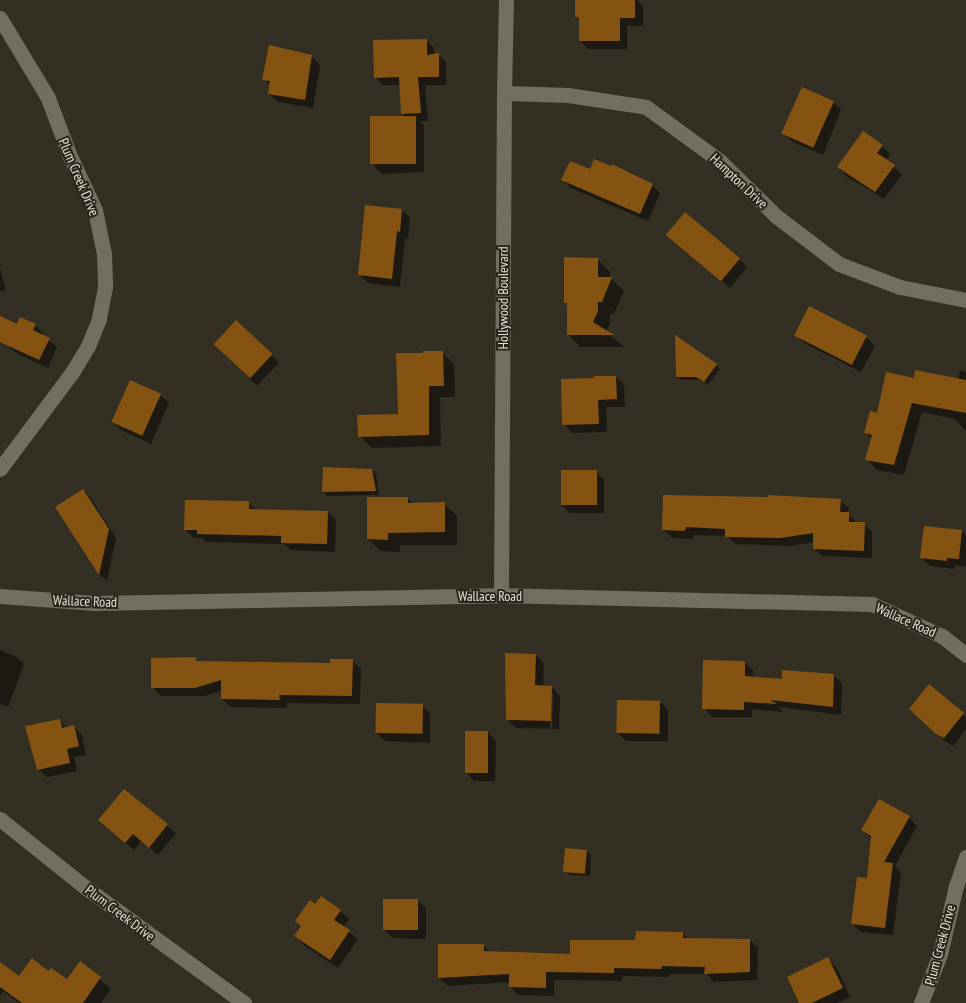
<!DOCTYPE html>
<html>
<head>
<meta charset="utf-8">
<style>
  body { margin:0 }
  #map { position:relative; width:966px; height:1003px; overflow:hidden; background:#333023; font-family:"PT Sans Narrow",sans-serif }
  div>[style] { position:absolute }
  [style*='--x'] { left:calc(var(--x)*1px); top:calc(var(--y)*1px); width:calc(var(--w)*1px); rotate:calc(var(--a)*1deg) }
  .shadow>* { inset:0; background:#0007; transform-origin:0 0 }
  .building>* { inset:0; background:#845312; transform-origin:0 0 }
  .minor>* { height:15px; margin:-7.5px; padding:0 7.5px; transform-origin:7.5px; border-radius:7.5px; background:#726f60 }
  .tertiary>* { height:15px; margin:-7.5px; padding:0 7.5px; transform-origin:7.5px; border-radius:7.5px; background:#726f60 }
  span { translate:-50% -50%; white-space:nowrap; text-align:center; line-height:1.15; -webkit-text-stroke:4px #292719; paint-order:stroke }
  .street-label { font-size:14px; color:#e3e2d9 }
</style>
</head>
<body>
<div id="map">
  <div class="shadow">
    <div style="clip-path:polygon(586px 0,637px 0,643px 6px,643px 26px,627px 26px,627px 49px,588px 49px,580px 41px)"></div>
    <div style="clip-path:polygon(426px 40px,434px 48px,434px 55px,438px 54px,446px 62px,446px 85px,425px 85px,428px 121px,420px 121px,424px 125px,424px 172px,382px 174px,374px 166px,406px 118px,402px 113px,401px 85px,383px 85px,375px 77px)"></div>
    <div style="clip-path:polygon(312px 57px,320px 65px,313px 108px,278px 102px,269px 93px,271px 86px,264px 79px)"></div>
    <div style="clip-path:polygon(833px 102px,841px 110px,823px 155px,793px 142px,784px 134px)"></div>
    <div style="clip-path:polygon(882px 146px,890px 154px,886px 160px,902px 174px,884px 199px,846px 176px,838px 167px)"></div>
    <div style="clip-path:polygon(590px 170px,652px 185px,660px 193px,648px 221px,571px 188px,563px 180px)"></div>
    <div style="clip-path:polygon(402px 210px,410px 218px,408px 239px,405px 239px,400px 287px,368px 283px,360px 275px)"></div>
    <div style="clip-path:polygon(667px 235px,739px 259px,747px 267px,730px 288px)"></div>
    <div style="clip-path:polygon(597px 259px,610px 272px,610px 278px,624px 291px,614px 314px,610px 314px,610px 324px,606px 332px,624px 347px,580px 347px,568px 334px,568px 306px,565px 302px)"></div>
    <div style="clip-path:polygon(0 268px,6px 290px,0 291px)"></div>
    <div style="clip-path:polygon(21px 318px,35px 325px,44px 334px,43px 336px,57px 347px,48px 368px,16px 353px,8px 345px)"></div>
    <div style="left:236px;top:321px;width:60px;height:32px;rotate:44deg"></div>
    <div style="clip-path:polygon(796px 335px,866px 337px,875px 346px,861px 372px,804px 343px)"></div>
    <div style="clip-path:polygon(442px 352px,454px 364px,455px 397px,440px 397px,441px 446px,372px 448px,360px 436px,399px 415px,425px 354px)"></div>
    <div style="clip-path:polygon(716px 365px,720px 369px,708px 385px,701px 380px,681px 380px,677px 376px)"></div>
    <div style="clip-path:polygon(960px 370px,966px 372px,966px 431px,955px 419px,922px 412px,904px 475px,877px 470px,867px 459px,872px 439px,866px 433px,878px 414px,915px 380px,958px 380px)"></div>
    <div style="clip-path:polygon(616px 377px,624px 385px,625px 407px,606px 407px,607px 432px,572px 433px,564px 424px)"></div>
    <div style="clip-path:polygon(160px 395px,169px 403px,151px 444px,121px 430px,113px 422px)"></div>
    <div style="clip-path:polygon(372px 470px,376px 474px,379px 495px,327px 496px,323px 492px)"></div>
    <div style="clip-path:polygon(596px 472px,604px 480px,604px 513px,569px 513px,561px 504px)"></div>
    <div style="clip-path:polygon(83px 490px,91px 498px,116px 538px,107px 581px,100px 575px,57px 507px)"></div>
    <div style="clip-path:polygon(407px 498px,413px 504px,444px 504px,457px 516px,457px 545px,400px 545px,400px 552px,381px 551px,368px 539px)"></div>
    <div style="clip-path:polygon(840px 500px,849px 508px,848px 513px,857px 523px,864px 524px,872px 532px,872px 558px,822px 556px,814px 548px,814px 542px,790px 546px,735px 544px,727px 536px,693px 535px,693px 539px,672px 538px,664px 530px)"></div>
    <div style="clip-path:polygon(248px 502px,256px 510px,328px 512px,336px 520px,335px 552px,291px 550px,284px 544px,207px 542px,202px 538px,194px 538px,185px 529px)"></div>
    <div style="clip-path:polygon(962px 531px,966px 536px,966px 567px,955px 565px,955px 569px,930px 566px,922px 558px)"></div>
    <div style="clip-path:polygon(0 650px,15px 656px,24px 664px,8px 707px,0 704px)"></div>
    <div style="clip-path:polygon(evenodd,536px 655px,544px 664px,543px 687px,552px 687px,560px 696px,559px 729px,516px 728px,508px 720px,536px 655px,551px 693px,553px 693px,552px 728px,550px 728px,551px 693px)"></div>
    <div style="clip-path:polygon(195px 659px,199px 662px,331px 665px,352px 660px,361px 669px,360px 704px,287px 703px,287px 708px,231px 707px,222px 699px,223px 690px,204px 696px,161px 696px,153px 687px)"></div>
    <div style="clip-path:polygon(744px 662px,753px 670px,753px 678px,783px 680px,834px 675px,842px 684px,841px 715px,779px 707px,783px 712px,752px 709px,752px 717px,712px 717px,704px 708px)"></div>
    <div style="clip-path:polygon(929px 686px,966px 717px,966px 729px,953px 746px,946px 742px,919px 717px)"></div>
    <div style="clip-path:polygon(660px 702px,668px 710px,668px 741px,626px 741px,617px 733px)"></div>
    <div style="clip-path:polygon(422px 706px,430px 714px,430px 743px,385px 741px,377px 733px)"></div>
    <div style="clip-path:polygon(60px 721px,67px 728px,74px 727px,82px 735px,86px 755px,74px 757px,77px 771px,47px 777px,38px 769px)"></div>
    <div style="clip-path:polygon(488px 732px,496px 741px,495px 781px,474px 781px,466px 772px)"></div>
    <div style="clip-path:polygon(124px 790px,176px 833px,158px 855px,141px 841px,134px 850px,100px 820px)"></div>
    <div style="clip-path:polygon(909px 817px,917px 826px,895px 866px,901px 873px,893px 935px,861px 932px,852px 923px,868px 879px,872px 839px,862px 830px)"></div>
    <div style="clip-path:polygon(587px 851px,591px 855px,590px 876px,570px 875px,566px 871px)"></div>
    <div style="clip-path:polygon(417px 900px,426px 908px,426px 939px,393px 938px,384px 930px)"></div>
    <div style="clip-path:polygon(315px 906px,340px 911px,349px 919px,343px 927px,358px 939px,338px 968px,304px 945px,296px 936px)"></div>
    <div style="clip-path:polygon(683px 934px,688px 939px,750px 940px,758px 948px,757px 980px,714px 982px,707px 974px,670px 974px,669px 977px,622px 976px,622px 981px,554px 980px,554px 996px,518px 995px,510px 986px,510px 982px,448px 986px,439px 978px,483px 945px,490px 952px,571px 955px)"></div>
    <div style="clip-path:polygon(827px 959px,836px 967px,850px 997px,837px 1003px,801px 1003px)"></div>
    <div style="clip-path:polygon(80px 963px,111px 989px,101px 1003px,19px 1003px,3px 991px,0 996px,0 964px,20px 977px,49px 973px,67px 981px)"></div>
  </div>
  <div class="building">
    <div style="clip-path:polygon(575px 0,635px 0,635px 18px,620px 18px,620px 41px,579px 41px,579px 17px,575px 17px)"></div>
    <div style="clip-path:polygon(427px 39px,427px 55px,439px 53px,439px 77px,418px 77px,421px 113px,401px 114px,399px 77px,374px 78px,373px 40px)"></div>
    <div style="clip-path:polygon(269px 45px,312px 55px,305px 100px,268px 94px,270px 81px,262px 80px)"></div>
    <div style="left:802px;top:87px;width:35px;height:51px;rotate:24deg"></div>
    <div style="left:416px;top:116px;width:48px;height:46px;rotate:90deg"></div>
    <div style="clip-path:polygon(863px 131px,883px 145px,877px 153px,895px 165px,875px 192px,837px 167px)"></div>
    <div style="clip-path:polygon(594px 159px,611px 166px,612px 164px,653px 184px,640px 214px,561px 180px,570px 161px,590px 169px)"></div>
    <div style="clip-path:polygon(365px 205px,402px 209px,400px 232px,397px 231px,392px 279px,358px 275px)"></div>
    <div style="left:685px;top:212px;width:72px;height:30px;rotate:40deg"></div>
    <div style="clip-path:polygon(564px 257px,598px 258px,598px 277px,612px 277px,602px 302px,598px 302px,598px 311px,593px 322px,614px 335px,567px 335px,567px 303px,564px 303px)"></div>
    <div style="left:809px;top:306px;width:65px;height:33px;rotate:27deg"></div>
    <div style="clip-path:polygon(0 316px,17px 324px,20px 317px,36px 324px,33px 330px,50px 338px,39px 360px,0 342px)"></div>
    <div style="left:236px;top:320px;width:50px;height:33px;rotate:43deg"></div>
    <div style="clip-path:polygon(675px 335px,717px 364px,704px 382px,696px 377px,676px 377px)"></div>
    <div style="clip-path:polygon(423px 351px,443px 351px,444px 386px,429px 386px,429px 435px,358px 437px,357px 415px,398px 414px,396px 353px,423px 353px)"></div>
    <div style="clip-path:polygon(915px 370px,966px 380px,966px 413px,912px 403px,894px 465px,865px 460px,872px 435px,864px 433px,870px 411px,877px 413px,886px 372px,914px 378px)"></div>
    <div style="clip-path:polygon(594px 376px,616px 376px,617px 399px,598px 400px,599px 424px,562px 425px,561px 379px,594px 378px)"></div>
    <div style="left:130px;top:380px;width:34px;height:46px;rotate:24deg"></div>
    <div style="clip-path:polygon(323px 467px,372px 469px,376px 491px,322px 492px)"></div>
    <div style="left:561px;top:470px;width:36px;height:35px"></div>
    <div style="clip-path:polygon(83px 489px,109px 529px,99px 575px,55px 507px)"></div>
    <div style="clip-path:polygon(663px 495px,768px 497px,768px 495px,841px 499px,840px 512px,849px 512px,849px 522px,865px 522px,864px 551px,813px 549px,813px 533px,781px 538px,725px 537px,725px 529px,686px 527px,685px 531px,662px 530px)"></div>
    <div style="clip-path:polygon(367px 497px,408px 497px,408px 503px,445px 502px,445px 532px,388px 533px,388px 540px,367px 539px)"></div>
    <div style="clip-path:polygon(185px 500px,249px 501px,249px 509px,328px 511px,327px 544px,281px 543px,281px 536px,197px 534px,197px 530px,184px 530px)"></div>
    <div style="clip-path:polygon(924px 526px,962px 530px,959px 559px,947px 558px,947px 561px,920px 558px)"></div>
    <div style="clip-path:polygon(505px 653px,536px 654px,535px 685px,552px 686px,551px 721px,506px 720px)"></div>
    <div style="clip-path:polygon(196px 657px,196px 661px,330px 663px,330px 659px,353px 659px,352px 696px,279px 695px,280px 700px,221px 699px,221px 680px,195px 688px,151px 688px,151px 658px)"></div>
    <div style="clip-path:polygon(703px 660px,745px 661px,745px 676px,782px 679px,782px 670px,834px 674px,833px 707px,770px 700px,777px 704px,744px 702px,744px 710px,702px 709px)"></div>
    <div style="clip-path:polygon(929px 684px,964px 713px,944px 738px,936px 734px,909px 709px)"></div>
    <div style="left:617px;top:700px;width:43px;height:33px;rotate:1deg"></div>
    <div style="left:376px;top:703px;width:47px;height:30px;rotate:1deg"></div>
    <div style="clip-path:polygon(60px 719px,62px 728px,74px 725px,79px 746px,67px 749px,70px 763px,37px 770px,25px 726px)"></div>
    <div style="left:465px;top:731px;width:23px;height:42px"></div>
    <div style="clip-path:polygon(124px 789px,168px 824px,149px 848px,133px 834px,125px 843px,98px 820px)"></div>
    <div style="clip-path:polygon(879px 799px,910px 816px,884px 862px,893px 863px,885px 928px,851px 924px,857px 877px,867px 878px,871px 836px,861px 830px)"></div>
    <div style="left:565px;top:848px;width:22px;height:24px;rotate:5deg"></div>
    <div style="clip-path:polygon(321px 896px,341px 910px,334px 920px,350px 930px,330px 960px,294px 936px,301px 926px,295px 921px,310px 900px,315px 904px)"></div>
    <div style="left:383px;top:899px;width:35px;height:31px"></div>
    <div style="clip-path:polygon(636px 931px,683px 932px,683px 938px,750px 939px,750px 972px,704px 974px,705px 967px,662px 966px,662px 969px,614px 968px,614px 973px,546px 972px,546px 988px,509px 987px,509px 974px,438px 978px,438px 944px,484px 944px,484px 951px,570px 954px,570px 940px,635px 940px)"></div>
    <div style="clip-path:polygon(828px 957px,843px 988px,812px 1003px,799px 1003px,787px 977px)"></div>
    <div style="clip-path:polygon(32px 958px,48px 971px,51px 968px,67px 979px,80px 961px,101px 977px,83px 1003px,22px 1003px,0 987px,0 962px,19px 976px)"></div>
  </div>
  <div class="minor">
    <div style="--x:504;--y:93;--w:64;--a:1.8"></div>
    <div style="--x:568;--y:95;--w:79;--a:8.7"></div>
    <div style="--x:646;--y:107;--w:92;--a:36.1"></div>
    <div style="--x:720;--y:161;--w:78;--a:44.5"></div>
    <div style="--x:776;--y:216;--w:79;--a:37.3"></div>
    <div style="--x:839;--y:264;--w:65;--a:20.7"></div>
    <div style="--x:900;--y:287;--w:67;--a:11.1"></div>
    <div style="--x:501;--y:595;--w:502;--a:-89.66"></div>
    <div style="--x:504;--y:93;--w:93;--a:-88.8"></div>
    <div style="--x:0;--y:596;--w:95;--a:4.2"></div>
    <div style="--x:95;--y:603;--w:406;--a:-1.1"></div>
    <div style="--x:501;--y:595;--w:371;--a:1.4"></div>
    <div style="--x:872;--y:604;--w:77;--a:24.6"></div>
    <div style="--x:942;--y:636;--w:31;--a:38"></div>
  </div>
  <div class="tertiary">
    <div style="--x:0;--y:18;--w:93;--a:59"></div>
    <div style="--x:48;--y:98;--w:60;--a:69.4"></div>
    <div style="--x:69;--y:154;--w:62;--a:65.1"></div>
    <div style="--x:95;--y:210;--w:45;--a:78.4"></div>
    <div style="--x:104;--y:254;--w:33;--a:88"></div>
    <div style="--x:105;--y:287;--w:33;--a:101"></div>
    <div style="--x:99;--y:319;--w:29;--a:112"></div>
    <div style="--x:88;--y:346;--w:29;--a:121"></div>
    <div style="--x:73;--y:371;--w:122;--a:126.7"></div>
    <div style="--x:0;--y:819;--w:109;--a:38.7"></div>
    <div style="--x:85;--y:887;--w:197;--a:36.1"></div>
    <div style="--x:921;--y:1003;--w:53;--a:-68.8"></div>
    <div style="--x:940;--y:954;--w:70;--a:-76.8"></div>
    <div style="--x:956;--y:886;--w:31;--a:-71"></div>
  </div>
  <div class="street-label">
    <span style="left:79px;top:177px;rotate:67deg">Plum Creek Drive</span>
    <span style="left:739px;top:181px;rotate:43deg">Hampton Drive</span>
    <span style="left:503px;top:298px;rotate:-90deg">Hollywood Boulevard</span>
    <span style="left:490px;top:596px">Wallace Road</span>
    <span style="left:85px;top:601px;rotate:2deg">Wallace Road</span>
    <span style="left:906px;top:620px;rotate:24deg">Wallace Road</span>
    <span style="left:120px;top:913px;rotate:37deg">Plum Creek Drive</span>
    <span style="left:940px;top:945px;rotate:-75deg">Plum Creek Drive</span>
  </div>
</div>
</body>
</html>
